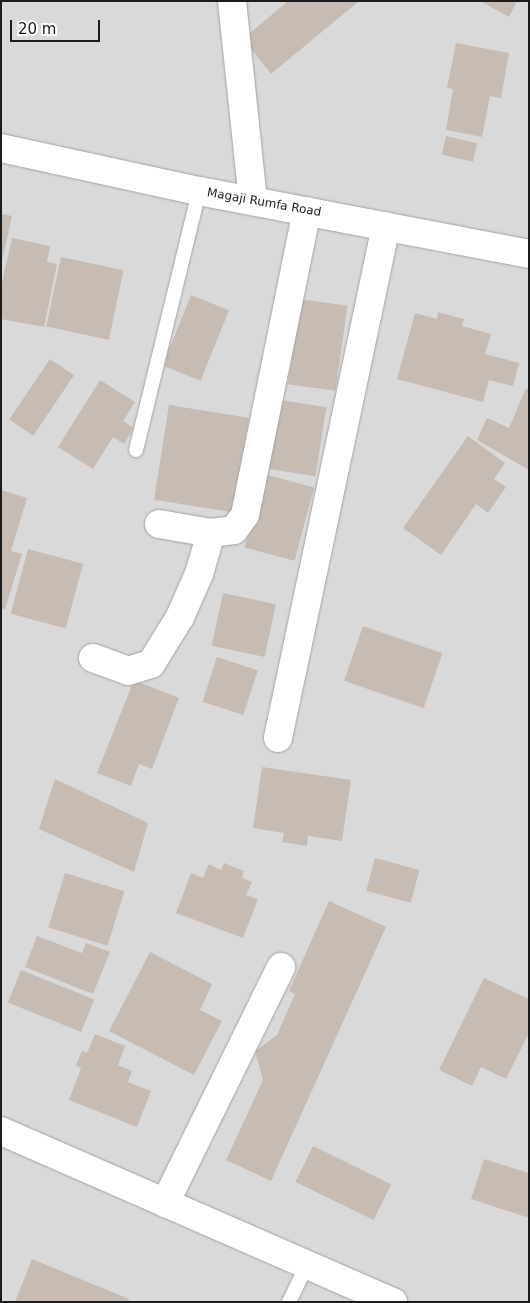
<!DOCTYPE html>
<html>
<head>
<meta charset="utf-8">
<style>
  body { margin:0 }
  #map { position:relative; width:530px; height:1303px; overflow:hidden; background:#eeeae1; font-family:"DejaVu Sans",sans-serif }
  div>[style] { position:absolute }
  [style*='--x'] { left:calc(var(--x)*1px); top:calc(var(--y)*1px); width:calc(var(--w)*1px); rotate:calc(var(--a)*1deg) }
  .residential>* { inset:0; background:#dad9d9; transform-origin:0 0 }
  .building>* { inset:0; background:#c6bcb4; transform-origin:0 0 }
  .roads { filter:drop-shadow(0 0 1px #a3a3a3) drop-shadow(0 0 1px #a3a3a3) }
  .lane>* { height:14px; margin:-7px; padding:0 7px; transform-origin:7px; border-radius:7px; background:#fff }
  .street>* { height:28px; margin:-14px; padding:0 14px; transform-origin:14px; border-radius:14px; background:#fff }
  span { translate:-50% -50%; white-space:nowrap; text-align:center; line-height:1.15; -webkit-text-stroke:4px #fff; paint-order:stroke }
  .street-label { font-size:12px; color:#1c1c1c }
  .frame { position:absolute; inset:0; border:2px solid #1c1c1c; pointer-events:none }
  .scale { position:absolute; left:10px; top:20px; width:90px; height:22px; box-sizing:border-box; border:2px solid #1c1c1c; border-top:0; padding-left:6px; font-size:15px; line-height:18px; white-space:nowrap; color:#1c1c1c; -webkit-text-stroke:4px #fff; paint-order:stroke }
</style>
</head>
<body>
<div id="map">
  <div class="residential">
    <div style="left:1px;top:1px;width:528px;height:1301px"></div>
  </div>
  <div class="building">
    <div style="clip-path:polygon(288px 1px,359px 1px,271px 74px,243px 39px)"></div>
    <div style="clip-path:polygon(480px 1px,517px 1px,509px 17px)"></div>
    <div style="clip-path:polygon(456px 43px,509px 53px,501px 98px,490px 96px,482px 137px,446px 130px,453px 89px,447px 88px)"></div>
    <div style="left:446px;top:136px;width:32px;height:19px;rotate:13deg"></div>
    <div style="clip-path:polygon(1px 214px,12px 216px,2px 261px,1px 261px)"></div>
    <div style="clip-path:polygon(12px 238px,50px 246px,47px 262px,57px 264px,44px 327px,1px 319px,1px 287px)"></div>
    <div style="left:61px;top:257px;width:64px;height:71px;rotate:12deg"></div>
    <div style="left:191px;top:295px;width:41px;height:76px;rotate:22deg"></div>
    <div style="left:300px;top:299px;width:48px;height:86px;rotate:8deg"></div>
    <div style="clip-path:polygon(438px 312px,464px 319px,462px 326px,491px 334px,485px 354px,519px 363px,513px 386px,489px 380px,483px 402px,397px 379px,415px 313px,437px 319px)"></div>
    <div style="left:50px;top:359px;width:29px;height:73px;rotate:34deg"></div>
    <div style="clip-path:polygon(100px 380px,135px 402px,123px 421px,134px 428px,124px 444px,113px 437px,93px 469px,58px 447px)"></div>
    <div style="clip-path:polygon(526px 388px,529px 389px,529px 470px,477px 440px,487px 418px,509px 428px)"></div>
    <div style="left:275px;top:399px;width:52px;height:70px;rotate:9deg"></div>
    <div style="left:169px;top:405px;width:81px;height:96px;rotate:9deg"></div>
    <div style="clip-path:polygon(468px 436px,505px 463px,494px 479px,506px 487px,488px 513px,476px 504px,441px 555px,403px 528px)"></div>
    <div style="left:264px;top:474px;width:52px;height:76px;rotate:15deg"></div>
    <div style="clip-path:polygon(1px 490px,27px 498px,11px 551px,22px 554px,5px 609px,1px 608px)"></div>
    <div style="left:28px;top:549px;width:57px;height:67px;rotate:15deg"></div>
    <div style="left:223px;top:593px;width:54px;height:54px;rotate:12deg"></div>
    <div style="left:363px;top:626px;width:84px;height:58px;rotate:19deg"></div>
    <div style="left:217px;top:657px;width:43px;height:47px;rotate:18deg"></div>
    <div style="clip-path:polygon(134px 680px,179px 698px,152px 769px,139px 764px,131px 786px,97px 773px)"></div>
    <div style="clip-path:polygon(262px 767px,351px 780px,342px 841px,308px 836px,307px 846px,282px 842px,284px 833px,253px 828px)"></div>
    <div style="clip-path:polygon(55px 779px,148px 823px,134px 872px,39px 829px)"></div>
    <div style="left:375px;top:858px;width:46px;height:34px;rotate:15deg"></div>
    <div style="clip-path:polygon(224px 863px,244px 871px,242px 878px,252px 882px,246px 895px,258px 899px,243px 938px,176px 913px,191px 873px,203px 878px,209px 864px,221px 870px)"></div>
    <div style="left:65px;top:873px;width:62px;height:57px;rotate:17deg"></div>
    <div style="clip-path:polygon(329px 901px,386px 927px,271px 1181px,226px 1160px,263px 1080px,255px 1051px,277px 1035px,295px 994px,289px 991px)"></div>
    <div style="clip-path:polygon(37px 936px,82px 953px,86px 943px,110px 952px,93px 994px,25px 967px)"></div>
    <div style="clip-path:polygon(150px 952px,212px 984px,200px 1010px,222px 1021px,194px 1075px,109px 1031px)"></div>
    <div style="left:21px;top:970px;width:79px;height:35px;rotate:22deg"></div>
    <div style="clip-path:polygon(484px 978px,529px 999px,529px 1033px,506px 1079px,481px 1067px,472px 1086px,439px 1070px)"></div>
    <div style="clip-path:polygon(95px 1034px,125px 1046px,118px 1065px,132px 1071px,128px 1082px,151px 1091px,137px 1127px,69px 1100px,81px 1068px,76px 1065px,82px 1051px,87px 1053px)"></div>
    <div style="left:313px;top:1146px;width:87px;height:40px;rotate:26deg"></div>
    <div style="clip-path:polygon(484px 1159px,529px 1173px,529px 1218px,471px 1199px)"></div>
    <div style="clip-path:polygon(32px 1259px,129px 1299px,128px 1302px,15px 1302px)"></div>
  </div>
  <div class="roads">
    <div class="lane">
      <div style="--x:136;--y:450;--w:267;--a:-76.3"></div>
      <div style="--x:289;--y:1302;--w:41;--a:-64.1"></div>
    </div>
    <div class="street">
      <div style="--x:232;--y:1;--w:201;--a:84"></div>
      <div style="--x:1;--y:148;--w:203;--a:12.3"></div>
      <div style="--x:199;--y:191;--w:336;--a:10.8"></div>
      <div style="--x:159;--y:524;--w:53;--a:9.8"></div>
      <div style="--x:211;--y:533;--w:23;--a:-7"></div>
      <div style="--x:234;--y:530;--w:19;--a:-54"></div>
      <div style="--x:245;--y:515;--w:310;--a:-78.5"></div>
      <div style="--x:93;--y:658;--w:37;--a:20"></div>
      <div style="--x:128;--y:671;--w:24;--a:-17"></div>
      <div style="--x:151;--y:664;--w:55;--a:-58.3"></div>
      <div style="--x:180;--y:617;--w:47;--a:-66.2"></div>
      <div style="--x:199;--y:574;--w:43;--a:-73.7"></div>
      <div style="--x:278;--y:738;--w:523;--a:-78.09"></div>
      <div style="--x:1;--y:1131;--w:428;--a:23.6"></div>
      <div style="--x:165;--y:1203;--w:263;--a:-63.8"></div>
    </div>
  </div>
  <div class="street-label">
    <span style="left:264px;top:203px;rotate:10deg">Magaji Rumfa Road</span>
  </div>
  <div class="frame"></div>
  <div class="scale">20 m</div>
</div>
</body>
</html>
